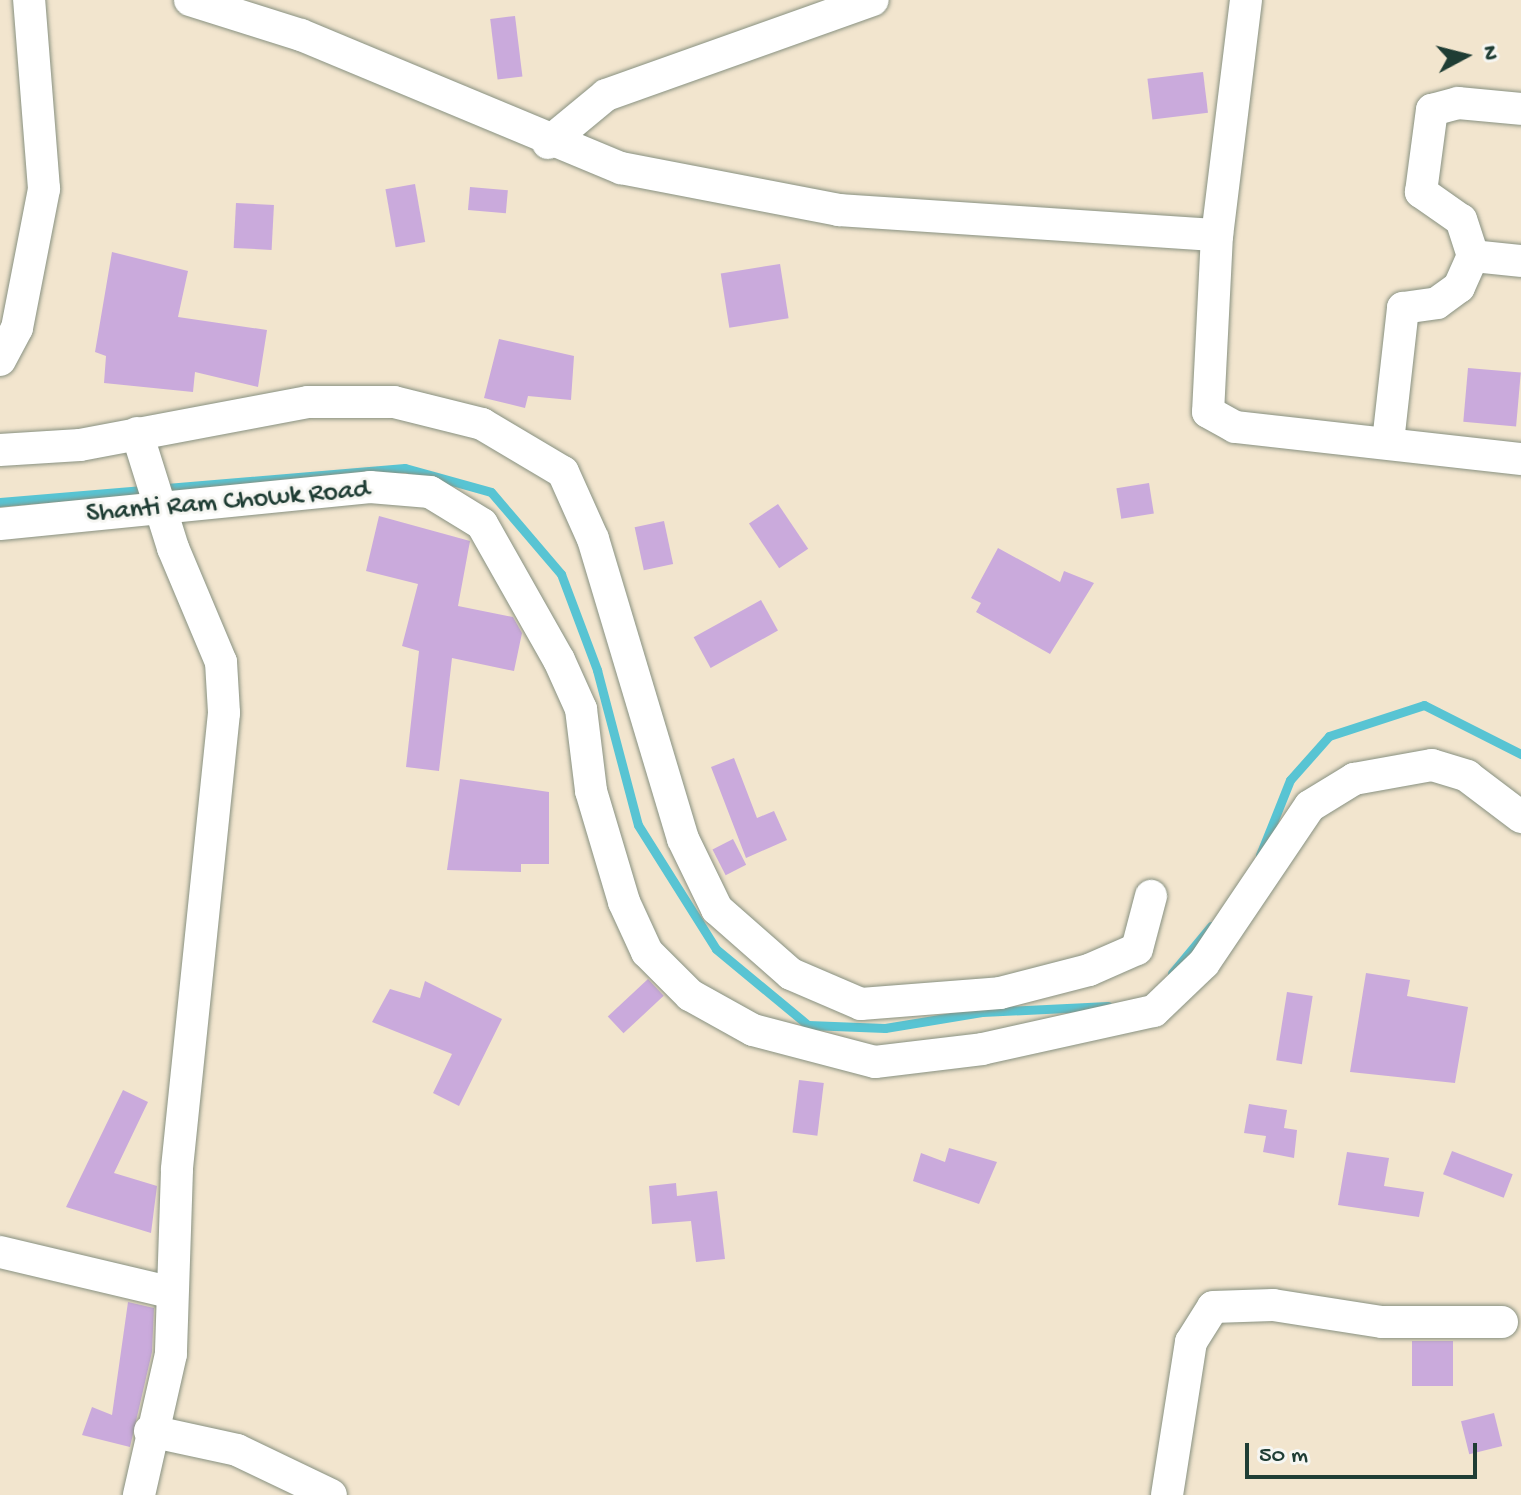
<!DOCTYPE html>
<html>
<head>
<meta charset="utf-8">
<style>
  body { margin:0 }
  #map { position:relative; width:1521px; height:1495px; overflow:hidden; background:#f2e5ce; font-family:"Gochi Hand",sans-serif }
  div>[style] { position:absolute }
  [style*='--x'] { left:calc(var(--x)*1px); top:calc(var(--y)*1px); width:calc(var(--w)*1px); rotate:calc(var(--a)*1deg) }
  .stream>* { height:9px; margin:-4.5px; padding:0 4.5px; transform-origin:4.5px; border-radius:4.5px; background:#58c4d3 }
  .building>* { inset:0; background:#caaadc; transform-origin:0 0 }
  .roads { filter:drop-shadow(0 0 2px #889181) drop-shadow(0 0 2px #889181) }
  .minor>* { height:32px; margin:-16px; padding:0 16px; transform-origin:16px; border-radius:16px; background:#fff }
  span { translate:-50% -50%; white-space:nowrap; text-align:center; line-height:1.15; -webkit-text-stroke:6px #f6f6f2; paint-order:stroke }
  .street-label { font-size:28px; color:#1f3d34 }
  .north { position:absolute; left:1425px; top:16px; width:80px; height:80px; -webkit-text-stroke:6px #f6f6f2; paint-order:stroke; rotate:83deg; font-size:22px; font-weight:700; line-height:32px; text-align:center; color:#1f3d34 }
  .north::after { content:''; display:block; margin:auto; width:28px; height:36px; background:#1f3d34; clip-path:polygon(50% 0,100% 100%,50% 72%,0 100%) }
  .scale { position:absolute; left:1245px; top:1443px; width:232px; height:36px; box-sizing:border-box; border:4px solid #1f3d34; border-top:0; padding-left:10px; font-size:24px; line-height:28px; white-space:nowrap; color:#1f3d34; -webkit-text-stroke:6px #f6f6f2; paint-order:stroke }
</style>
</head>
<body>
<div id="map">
  <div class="stream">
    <div style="--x:0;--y:502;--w:406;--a:-4.8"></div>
    <div style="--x:405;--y:468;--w:89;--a:15.6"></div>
    <div style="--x:491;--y:492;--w:108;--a:49.5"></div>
    <div style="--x:561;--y:574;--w:103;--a:69.4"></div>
    <div style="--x:597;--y:670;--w:160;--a:75.2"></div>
    <div style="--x:638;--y:825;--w:146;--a:57.8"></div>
    <div style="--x:716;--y:949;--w:119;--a:39.6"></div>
    <div style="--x:808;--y:1025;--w:77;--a:2.2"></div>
    <div style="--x:885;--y:1028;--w:98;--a:-9.4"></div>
    <div style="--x:982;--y:1012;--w:126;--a:-2.7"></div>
    <div style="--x:1260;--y:855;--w:81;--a:-68.2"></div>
    <div style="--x:1290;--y:780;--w:59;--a:-48.4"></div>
    <div style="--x:1329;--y:736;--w:100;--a:-18.1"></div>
    <div style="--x:1424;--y:705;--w:109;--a:26.8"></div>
    <div style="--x:1172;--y:973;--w:61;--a:-50.3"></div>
  </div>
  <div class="building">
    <div style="left:515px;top:16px;width:61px;height:25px;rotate:83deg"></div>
    <div style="left:1203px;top:72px;width:41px;height:56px;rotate:83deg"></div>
    <div style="left:415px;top:184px;width:59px;height:30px;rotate:80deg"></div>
    <div style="left:470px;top:187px;width:38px;height:23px;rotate:5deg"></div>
    <div style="left:236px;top:203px;width:38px;height:45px;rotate:3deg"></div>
    <div style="clip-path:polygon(112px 252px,188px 271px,178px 317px,267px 330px,258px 387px,195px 372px,193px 392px,104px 383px,106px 356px,95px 352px)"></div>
    <div style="left:780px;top:264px;width:55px;height:60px;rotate:81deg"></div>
    <div style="clip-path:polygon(499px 339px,574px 356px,571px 400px,528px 396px,525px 408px,484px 398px)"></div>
    <div style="left:1468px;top:368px;width:53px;height:54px;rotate:5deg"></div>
    <div style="left:1149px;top:483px;width:31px;height:33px;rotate:81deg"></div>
    <div style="left:778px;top:504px;width:54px;height:35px;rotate:56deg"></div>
    <div style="clip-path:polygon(379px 516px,470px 541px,458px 606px,513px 617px,522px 633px,514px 671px,452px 658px,439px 771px,406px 767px,419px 651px,402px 646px,418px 584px,366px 571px)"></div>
    <div style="left:664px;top:521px;width:44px;height:30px;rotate:78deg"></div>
    <div style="clip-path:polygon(998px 548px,1060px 582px,1064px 571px,1094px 583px,1050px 654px,976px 612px,981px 603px,971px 598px)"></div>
    <div style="left:761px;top:600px;width:35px;height:77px;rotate:61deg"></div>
    <div style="clip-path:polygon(734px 758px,757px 818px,774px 811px,787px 840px,746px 858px,711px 767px)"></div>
    <div style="clip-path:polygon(460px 779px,549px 792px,549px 864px,521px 864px,521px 872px,447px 870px)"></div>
    <div style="left:733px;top:839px;width:29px;height:23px;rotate:63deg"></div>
    <div style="clip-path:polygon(1366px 973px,1410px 980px,1407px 996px,1468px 1007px,1455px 1083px,1350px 1072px)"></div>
    <div style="left:648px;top:979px;width:23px;height:55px;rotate:47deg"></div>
    <div style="clip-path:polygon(425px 981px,502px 1019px,459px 1106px,433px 1093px,452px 1054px,372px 1022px,390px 989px,420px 998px)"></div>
    <div style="left:1287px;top:992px;width:26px;height:69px;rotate:9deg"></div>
    <div style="left:799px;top:1080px;width:25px;height:53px;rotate:7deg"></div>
    <div style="clip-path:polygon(123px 1090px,148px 1102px,114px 1173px,157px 1186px,151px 1233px,66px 1207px)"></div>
    <div style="clip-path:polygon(1249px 1104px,1287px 1110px,1284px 1128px,1297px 1130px,1294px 1158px,1263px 1152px,1266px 1136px,1244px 1133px)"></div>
    <div style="clip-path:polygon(949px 1148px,997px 1162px,979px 1204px,913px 1181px,921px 1153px,945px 1162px)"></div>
    <div style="left:1452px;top:1151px;width:65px;height:25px;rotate:21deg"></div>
    <div style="clip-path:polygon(1347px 1152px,1389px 1158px,1384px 1186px,1424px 1192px,1419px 1217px,1338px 1205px)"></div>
    <div style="clip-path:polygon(676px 1183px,677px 1196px,717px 1191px,725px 1259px,696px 1262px,691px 1221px,652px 1224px,649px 1186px)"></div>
    <div style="clip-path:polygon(128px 1302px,154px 1308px,152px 1352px,130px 1447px,82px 1435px,92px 1407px,112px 1415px)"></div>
    <div style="left:1412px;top:1341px;width:41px;height:45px"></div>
    <div style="left:1494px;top:1413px;width:34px;height:34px;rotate:76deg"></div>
  </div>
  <div class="roads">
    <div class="minor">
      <div style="--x:190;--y:0;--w:116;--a:17.5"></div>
      <div style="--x:301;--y:35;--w:347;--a:22.6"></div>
      <div style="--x:621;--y:168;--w:222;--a:10.9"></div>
      <div style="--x:839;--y:210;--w:379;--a:3.8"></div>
      <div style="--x:1246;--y:0;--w:237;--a:97"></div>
      <div style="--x:1217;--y:235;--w:177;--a:92.9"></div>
      <div style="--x:1208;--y:412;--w:31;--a:29"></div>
      <div style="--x:1235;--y:427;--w:288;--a:6.4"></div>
      <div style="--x:548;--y:143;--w:75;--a:-39.6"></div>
      <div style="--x:606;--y:95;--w:283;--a:-19.6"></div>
      <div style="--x:1473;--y:256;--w:48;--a:5.9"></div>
      <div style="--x:0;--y:360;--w:36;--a:-62"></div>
      <div style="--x:17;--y:328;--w:142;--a:-79"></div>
      <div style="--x:44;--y:189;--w:190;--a:-94.5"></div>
      <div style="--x:137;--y:433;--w:121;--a:72.6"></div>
      <div style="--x:173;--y:548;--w:124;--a:67.2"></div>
      <div style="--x:221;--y:662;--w:51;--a:86.6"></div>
      <div style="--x:224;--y:713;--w:459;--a:95.9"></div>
      <div style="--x:177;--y:1170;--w:184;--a:91.9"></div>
      <div style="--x:171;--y:1354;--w:145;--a:102.8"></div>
      <div style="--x:1388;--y:442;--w:135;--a:-83.6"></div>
      <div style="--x:1403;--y:308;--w:34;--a:-8"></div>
      <div style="--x:1437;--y:303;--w:27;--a:-36"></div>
      <div style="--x:1459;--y:287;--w:34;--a:-66"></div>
      <div style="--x:1473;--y:256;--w:38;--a:-108"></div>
      <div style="--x:1461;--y:220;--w:49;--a:-145"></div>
      <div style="--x:1421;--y:192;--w:83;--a:-82.4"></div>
      <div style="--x:1432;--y:110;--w:27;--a:-15"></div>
      <div style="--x:1458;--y:103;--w:63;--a:5.4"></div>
      <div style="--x:0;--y:450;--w:80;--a:-3.6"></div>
      <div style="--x:80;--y:445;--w:232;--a:-10.7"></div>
      <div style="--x:308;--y:402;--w:86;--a:0"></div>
      <div style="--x:394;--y:402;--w:91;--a:14"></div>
      <div style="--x:482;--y:424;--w:94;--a:30.7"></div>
      <div style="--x:563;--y:472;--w:73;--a:65.9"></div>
      <div style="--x:593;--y:539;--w:313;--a:73.3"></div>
      <div style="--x:683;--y:839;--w:78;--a:64.1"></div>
      <div style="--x:717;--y:909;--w:98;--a:41.3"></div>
      <div style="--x:791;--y:974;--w:76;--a:23.2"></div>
      <div style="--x:861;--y:1004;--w:139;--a:-4.5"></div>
      <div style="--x:1000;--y:993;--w:92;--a:-14.5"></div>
      <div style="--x:1089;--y:970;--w:52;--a:-23.6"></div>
      <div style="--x:1137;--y:949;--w:55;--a:-75.2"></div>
      <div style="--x:0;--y:524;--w:372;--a:-5.7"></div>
      <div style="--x:370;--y:487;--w:60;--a:4.8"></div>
      <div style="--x:430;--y:492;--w:61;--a:31.6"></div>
      <div style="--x:482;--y:524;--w:156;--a:60.5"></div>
      <div style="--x:559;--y:660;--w:54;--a:65.8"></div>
      <div style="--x:581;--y:709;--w:83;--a:83"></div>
      <div style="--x:591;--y:791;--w:116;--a:73.4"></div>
      <div style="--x:624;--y:902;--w:55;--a:65.3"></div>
      <div style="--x:647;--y:952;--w:61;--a:45"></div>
      <div style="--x:690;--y:995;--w:72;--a:29.1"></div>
      <div style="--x:753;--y:1030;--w:126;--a:14.7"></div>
      <div style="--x:875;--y:1062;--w:108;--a:-6.9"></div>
      <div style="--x:982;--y:1049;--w:176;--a:-12.5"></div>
      <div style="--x:1154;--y:1011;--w:69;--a:-43.8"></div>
      <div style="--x:1204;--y:963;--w:189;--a:-56"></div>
      <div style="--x:1310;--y:806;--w:52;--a:-31.5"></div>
      <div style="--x:1354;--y:779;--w:79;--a:-10.2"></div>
      <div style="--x:1432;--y:765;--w:37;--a:17"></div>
      <div style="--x:1467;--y:776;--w:68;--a:37.2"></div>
      <div style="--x:0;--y:1252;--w:174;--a:13.3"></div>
      <div style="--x:150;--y:1431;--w:89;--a:12.3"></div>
      <div style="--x:237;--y:1450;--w:104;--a:25.6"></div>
      <div style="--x:1167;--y:1495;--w:155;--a:-81.1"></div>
      <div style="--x:1191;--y:1342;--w:41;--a:-57.8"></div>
      <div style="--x:1213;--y:1307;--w:60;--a:-1.9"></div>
      <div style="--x:1273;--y:1305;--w:110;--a:8.9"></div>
      <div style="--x:1382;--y:1322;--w:120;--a:0"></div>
    </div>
  </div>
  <div class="street-label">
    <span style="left:228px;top:503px;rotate:-5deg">Shanti Ram Chowk Road</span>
  </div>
  <div class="north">N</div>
  <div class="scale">50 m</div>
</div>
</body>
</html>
